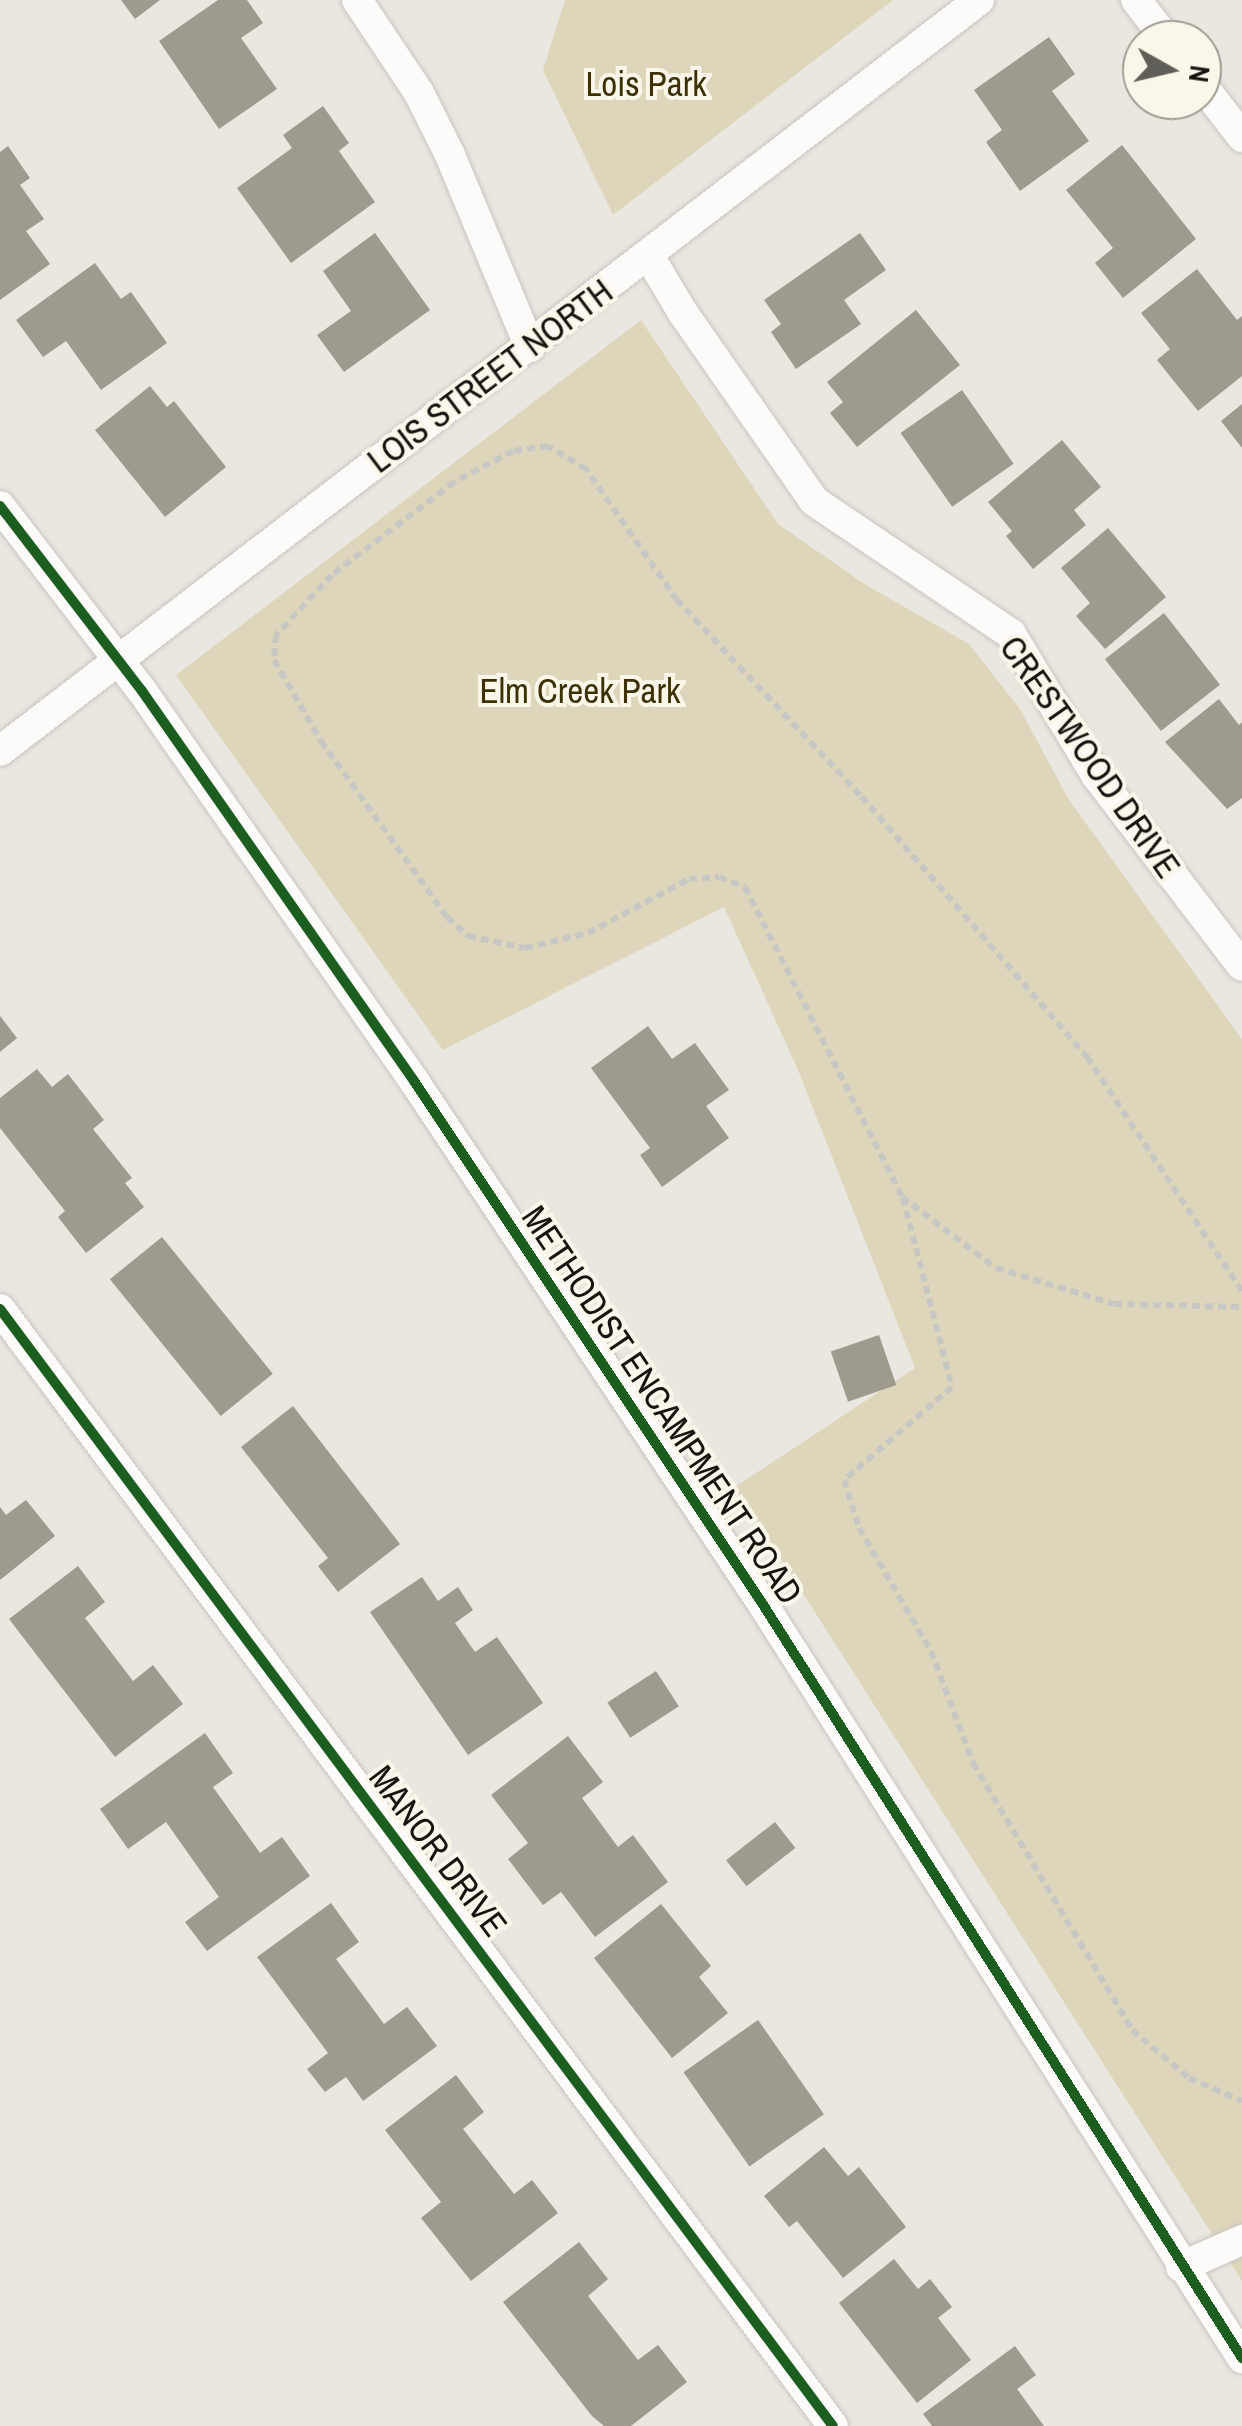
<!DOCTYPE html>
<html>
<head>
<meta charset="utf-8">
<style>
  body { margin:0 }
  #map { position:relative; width:1242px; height:2426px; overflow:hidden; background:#eae7e0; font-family:"Archivo Narrow",sans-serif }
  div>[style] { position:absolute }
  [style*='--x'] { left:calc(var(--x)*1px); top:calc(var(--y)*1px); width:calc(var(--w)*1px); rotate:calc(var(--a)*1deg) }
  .green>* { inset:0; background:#ded6bb }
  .building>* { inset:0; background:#9e9a8d; transform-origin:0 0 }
  .path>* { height:6px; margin-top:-3px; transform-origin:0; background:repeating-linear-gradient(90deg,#c7c7c4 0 8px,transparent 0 13px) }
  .roads { filter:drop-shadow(0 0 2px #c7c5c0) drop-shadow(0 0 2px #c7c5c0) }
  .street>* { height:30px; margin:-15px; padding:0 15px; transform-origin:15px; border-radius:15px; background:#fcfbfa }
  .cycleway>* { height:10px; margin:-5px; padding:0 5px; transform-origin:5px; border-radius:5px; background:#1b5e20 }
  span { translate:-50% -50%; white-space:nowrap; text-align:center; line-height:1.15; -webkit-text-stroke:8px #faf7ea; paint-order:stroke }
  .park-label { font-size:35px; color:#3d3103 }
  .street-label { font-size:35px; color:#15140f }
  .north { position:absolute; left:1122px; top:20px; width:100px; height:100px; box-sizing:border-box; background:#faf7ea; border:2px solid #9e9c92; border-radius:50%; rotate:98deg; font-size:28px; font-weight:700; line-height:40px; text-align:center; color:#15140f }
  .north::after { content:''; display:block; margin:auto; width:35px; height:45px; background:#605e58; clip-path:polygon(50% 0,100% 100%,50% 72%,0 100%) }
</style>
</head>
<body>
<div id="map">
  <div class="green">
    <div style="clip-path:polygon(565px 0,893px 0,613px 215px,543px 70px)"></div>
    <div style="clip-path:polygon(641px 320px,778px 524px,866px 585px,969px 644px,1020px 709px,1069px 800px,1242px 1039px,1242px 2281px,735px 1487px,915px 1368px,798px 1070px,724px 907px,443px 1050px,176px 675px)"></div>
  </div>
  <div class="building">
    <div style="clip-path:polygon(121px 0,160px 0,135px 19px)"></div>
    <div style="clip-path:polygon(218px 0,247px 0,263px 23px,241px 38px,277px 89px,219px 129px,159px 41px)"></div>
    <div style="clip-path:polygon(1049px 37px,1075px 74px,1052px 91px,1089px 141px,1020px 191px,986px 142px,1002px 130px,974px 90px)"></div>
    <div style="clip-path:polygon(323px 106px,349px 143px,339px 151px,375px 202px,291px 263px,237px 188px,292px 148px,283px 135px)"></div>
    <div style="clip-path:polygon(1122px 145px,1196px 239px,1123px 298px,1095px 263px,1113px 248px,1066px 190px)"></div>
    <div style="clip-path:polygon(8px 146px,30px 178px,20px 185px,44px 219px,26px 231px,50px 264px,0 300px,0 152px)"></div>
    <div style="clip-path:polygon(375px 233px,430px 310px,344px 372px,317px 335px,351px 311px,323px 271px)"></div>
    <div style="clip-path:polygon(860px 233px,886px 270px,844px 300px,861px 324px,796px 369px,771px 332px,781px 324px,764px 300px)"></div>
    <div style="clip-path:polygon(95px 263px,121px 299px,131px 292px,167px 343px,101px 390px,66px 341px,43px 357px,16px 320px)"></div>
    <div style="clip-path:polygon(1197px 269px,1237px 320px,1242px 316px,1242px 376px,1198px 411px,1157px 360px,1170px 349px,1141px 313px)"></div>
    <div style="clip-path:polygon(916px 310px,960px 365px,857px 447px,830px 413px,843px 402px,827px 382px)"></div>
    <div style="clip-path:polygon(150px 386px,167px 407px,174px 401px,226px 467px,165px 517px,95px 430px)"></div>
    <div style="left:962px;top:390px;width:90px;height:75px;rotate:55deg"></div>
    <div style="clip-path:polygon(1242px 404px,1242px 448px,1221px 421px)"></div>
    <div style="clip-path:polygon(1062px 440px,1101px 487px,1074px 510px,1086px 525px,1033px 569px,1006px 536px,1012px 531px,988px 502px)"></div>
    <div style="clip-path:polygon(1108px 528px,1166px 597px,1105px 649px,1076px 616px,1090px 603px,1061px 568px)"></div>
    <div style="left:1164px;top:613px;width:91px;height:75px;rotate:52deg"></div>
    <div style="clip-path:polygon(1219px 699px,1239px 725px,1242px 722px,1242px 798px,1227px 809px,1165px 742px)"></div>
    <div style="clip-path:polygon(0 1016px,17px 1038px,0 1052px)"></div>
    <div style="clip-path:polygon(648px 1026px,672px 1059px,695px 1043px,729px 1090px,706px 1106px,729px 1138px,662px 1187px,640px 1155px,650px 1148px,591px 1068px)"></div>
    <div style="clip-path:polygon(37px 1069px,52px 1087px,68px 1074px,104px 1120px,93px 1129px,132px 1178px,125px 1183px,144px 1207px,86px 1253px,58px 1217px,65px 1211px,0 1128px,0 1098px)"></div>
    <div style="left:162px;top:1237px;width:176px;height:67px;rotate:51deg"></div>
    <div style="left:879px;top:1335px;width:53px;height:51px;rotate:71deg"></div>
    <div style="clip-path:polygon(293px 1406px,400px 1544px,338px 1592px,318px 1566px,328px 1558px,241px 1447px)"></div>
    <div style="clip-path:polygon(26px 1500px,55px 1536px,0 1580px,0 1507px,6px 1515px)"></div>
    <div style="clip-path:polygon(78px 1566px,105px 1602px,85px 1618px,133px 1681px,153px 1665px,183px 1704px,115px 1757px,9px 1619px)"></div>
    <div style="clip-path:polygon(422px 1577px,438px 1601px,458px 1587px,473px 1610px,455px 1623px,475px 1652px,497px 1637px,543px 1703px,468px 1755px,370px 1612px)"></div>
    <div style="left:656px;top:1671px;width:42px;height:58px;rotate:57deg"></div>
    <div style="clip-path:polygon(205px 1733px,233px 1773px,213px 1787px,260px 1853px,282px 1837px,310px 1876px,207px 1951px,185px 1922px,219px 1897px,166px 1822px,128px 1849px,100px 1809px)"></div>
    <div style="clip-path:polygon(568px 1736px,603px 1782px,582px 1798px,618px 1847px,633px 1835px,668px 1882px,595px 1937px,561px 1892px,543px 1905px,508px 1859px,528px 1843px,491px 1795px)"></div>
    <div style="left:775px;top:1822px;width:33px;height:62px;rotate:52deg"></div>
    <div style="clip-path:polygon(331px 1903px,359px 1942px,336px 1959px,384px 2024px,407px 2007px,437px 2046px,363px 2101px,346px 2077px,325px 2092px,307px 2069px,328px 2053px,257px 1957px)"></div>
    <div style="clip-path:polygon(661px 1904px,711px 1966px,699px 1977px,728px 2013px,672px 2058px,594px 1958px)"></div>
    <div style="left:758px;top:2020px;width:115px;height:91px;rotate:55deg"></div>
    <div style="clip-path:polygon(456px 2075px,484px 2112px,463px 2129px,514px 2194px,532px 2180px,558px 2213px,471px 2281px,421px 2218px,441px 2202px,385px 2130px)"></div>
    <div style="clip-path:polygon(824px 2147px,848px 2176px,859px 2167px,906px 2227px,843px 2278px,797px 2221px,789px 2227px,764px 2196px)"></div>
    <div style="clip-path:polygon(579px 2242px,608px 2279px,588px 2296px,638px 2360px,658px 2345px,687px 2382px,631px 2426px,604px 2426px,592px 2416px,503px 2302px)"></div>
    <div style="clip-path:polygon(894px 2259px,918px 2289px,930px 2279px,952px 2307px,938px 2318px,971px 2360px,917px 2403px,839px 2303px)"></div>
    <div style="clip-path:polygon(1015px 2346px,1036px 2375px,1017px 2389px,1044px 2426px,932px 2426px,923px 2414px)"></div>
  </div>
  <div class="path">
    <div style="--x:903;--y:1198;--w:195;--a:75.5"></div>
    <div style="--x:952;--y:1387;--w:143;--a:139.3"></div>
    <div style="--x:844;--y:1480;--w:50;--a:72.6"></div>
    <div style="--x:859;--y:1528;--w:143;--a:59.7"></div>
    <div style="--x:931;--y:1651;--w:120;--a:69.4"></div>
    <div style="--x:973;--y:1763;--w:311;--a:59.2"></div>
    <div style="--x:1132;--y:2030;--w:75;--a:40.1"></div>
    <div style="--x:1189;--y:2078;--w:58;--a:23.5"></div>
    <div style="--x:1242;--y:1291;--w:279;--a:-123.5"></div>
    <div style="--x:1088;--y:1058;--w:348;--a:-130.9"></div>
    <div style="--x:860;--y:795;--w:267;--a:-133.2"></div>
    <div style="--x:677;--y:600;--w:160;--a:-124.8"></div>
    <div style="--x:586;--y:469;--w:44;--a:-148.8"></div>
    <div style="--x:548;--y:446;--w:35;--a:172"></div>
    <div style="--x:513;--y:451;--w:67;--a:152.3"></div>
    <div style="--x:454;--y:482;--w:153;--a:142.7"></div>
    <div style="--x:332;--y:575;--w:82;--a:133"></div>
    <div style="--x:276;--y:635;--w:25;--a:95"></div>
    <div style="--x:274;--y:660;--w:94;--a:59.9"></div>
    <div style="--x:321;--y:741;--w:216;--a:54.4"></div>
    <div style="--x:447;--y:917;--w:28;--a:42"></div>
    <div style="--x:468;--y:936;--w:58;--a:11.9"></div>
    <div style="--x:525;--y:948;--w:65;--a:-13.4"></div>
    <div style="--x:588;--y:933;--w:115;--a:-28.1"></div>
    <div style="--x:689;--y:879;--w:30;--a:-4"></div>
    <div style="--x:719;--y:877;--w:28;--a:21"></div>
    <div style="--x:745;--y:887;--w:347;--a:63.1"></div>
    <div style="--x:902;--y:1197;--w:118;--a:37.1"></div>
    <div style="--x:996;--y:1268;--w:123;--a:17"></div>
    <div style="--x:1114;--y:1304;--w:128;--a:1.3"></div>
  </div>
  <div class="roads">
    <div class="street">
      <div style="--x:357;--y:0;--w:112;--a:56.3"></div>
      <div style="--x:419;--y:93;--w:69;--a:63.4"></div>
      <div style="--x:450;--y:155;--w:208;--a:67.4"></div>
      <div style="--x:1136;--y:0;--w:51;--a:52.2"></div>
      <div style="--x:1202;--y:85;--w:66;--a:52.4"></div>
      <div style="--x:649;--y:256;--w:66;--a:59.2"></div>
      <div style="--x:683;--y:313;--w:229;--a:55.1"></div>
      <div style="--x:814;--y:501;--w:238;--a:34"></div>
      <div style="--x:1011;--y:634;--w:165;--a:58.9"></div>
      <div style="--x:1096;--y:775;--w:240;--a:52.6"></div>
      <div style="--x:0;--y:506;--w:233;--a:52.5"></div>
      <div style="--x:142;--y:691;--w:475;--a:55.1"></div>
      <div style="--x:414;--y:1081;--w:627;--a:56.31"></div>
      <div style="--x:762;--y:1603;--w:895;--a:57.55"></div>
      <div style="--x:0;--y:751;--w:1234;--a:-37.49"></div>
      <div style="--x:0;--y:1309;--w:1393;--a:53.29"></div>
      <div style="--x:1181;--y:2267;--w:67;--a:-23.9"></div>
    </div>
  </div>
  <div class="cycleway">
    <div style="--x:0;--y:506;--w:233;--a:52.5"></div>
    <div style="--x:142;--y:691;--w:475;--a:55.1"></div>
    <div style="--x:414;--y:1081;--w:627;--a:56.31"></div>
    <div style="--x:762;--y:1603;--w:895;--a:57.55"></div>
    <div style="--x:0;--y:1309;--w:1393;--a:53.29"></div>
  </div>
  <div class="park-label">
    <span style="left:646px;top:84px">Lois Park</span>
    <span style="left:580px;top:691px">Elm Creek Park</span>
  </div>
  <div class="street-label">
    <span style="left:490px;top:376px;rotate:-37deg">LOIS STREET NORTH</span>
    <span style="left:1090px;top:757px;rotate:55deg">CRESTWOOD DRIVE</span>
    <span style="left:662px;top:1405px;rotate:56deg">METHODIST ENCAMPMENT ROAD</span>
    <span style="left:438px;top:1851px;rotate:53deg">MANOR DRIVE</span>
  </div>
  <div class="north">N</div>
</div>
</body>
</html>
